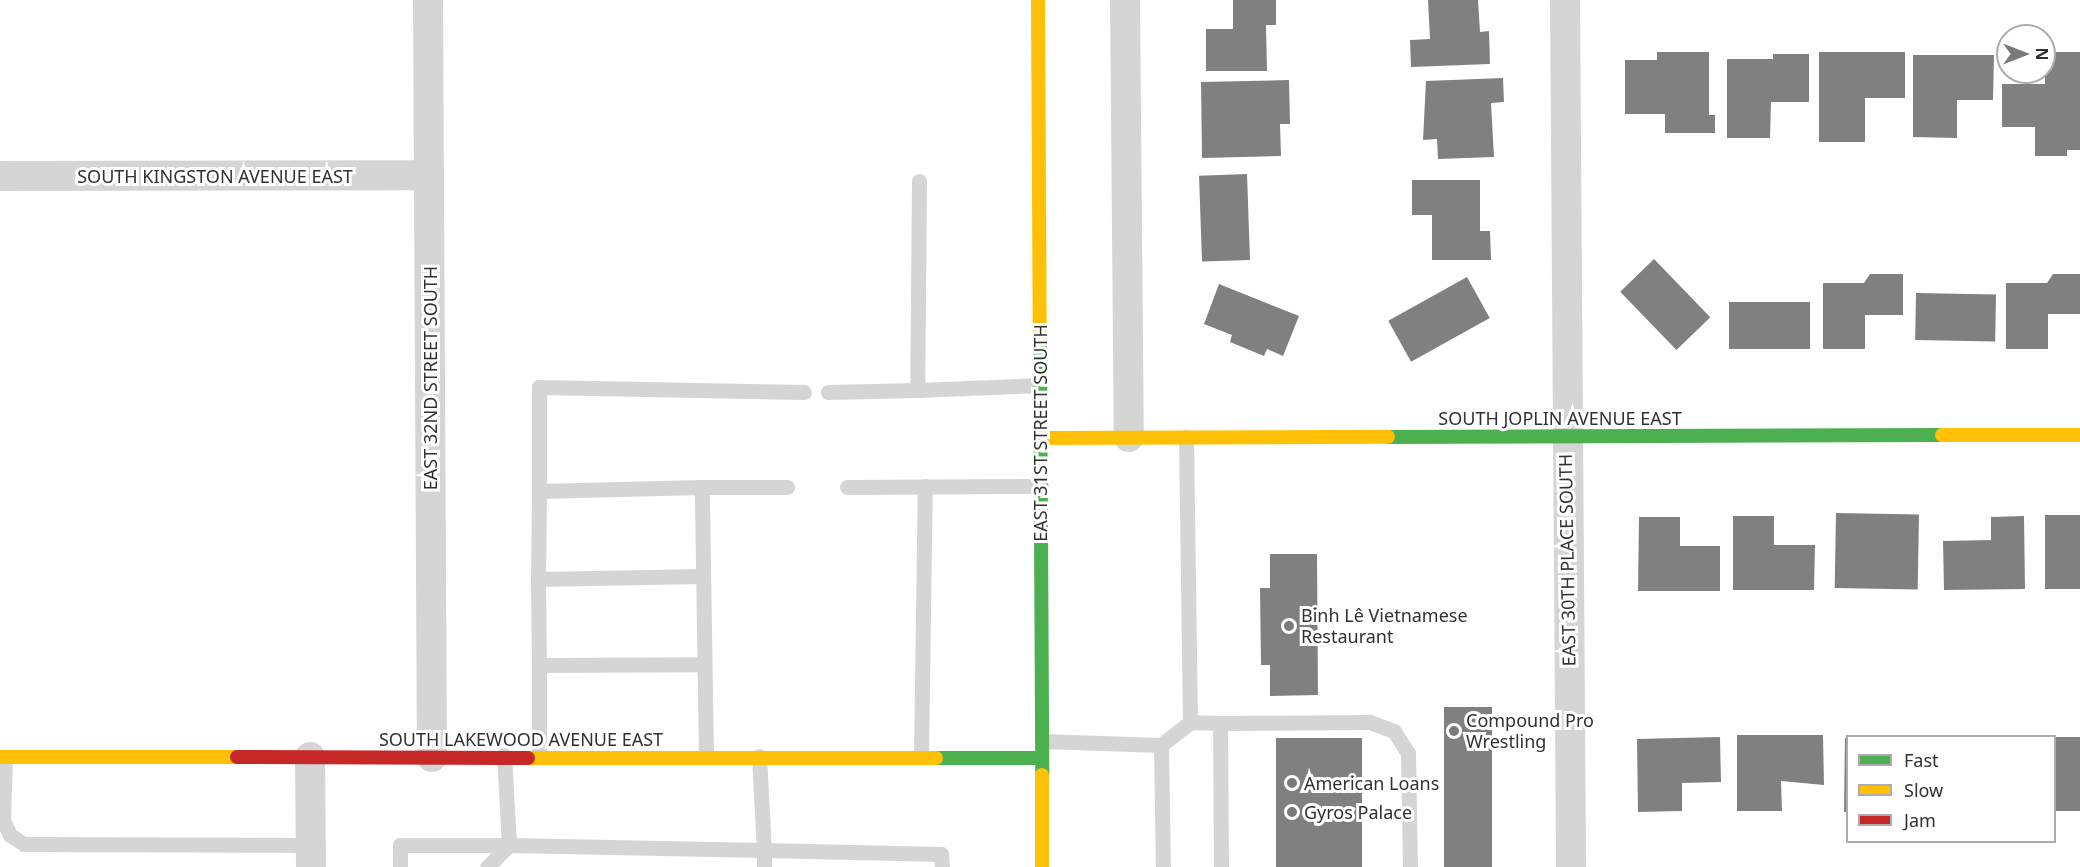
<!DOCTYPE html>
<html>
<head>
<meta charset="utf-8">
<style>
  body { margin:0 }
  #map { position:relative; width:2080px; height:867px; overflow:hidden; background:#fff; font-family:"Noto Sans",sans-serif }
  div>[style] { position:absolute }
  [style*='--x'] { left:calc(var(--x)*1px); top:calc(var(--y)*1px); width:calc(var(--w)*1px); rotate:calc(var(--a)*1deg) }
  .building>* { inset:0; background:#808080; transform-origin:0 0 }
  .lane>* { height:15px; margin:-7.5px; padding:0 7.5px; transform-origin:7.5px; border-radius:7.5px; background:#d5d5d5 }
  .street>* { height:30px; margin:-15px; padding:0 15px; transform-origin:15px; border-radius:15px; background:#d5d5d5 }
  .fast>* { height:14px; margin:-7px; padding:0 7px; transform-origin:7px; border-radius:7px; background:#4caf50 }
  .slow>* { height:14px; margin:-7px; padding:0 7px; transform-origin:7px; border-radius:7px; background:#ffc107 }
  .jam>* { height:14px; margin:-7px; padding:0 7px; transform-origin:7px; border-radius:7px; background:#c62828 }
  .dots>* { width:16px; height:16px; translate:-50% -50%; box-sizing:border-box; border:3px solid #fff; border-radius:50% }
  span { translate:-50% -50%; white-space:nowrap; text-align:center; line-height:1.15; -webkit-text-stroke:6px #fff; paint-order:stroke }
  .street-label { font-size:18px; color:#313131 }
  .poi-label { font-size:18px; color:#313131 }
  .left { translate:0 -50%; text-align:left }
  .legend { position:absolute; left:1846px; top:735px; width:210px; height:108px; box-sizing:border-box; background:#fff; border:2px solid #adadad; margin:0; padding:8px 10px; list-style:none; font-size:18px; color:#313131 }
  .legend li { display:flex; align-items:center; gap:12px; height:30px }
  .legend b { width:30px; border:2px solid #adadad }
  .north { position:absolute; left:1996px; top:24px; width:60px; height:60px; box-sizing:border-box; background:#fff; border:2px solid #adadad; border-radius:50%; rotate:90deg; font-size:16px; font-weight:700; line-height:24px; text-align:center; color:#313131 }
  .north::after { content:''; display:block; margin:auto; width:21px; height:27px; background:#797979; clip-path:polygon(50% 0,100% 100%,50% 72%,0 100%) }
</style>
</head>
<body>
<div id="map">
  <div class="building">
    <div style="clip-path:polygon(1233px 0,1276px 0,1276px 25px,1266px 25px,1267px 71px,1206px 71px,1206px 29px,1233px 29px)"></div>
    <div style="clip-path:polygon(1428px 0,1478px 0,1480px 32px,1489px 31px,1490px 64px,1411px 67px,1410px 40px,1430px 39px)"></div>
    <div style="clip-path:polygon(1657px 52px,1709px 52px,1709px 115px,1715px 115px,1715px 133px,1665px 133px,1665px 114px,1625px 114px,1625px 60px,1657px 60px)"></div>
    <div style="clip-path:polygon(1819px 52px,1905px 52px,1905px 98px,1865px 98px,1865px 142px,1819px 142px)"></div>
    <div style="clip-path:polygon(2045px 52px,2080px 52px,2080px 150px,2067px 150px,2067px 156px,2035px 156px,2035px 127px,2002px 127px,2002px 84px,2045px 84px)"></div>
    <div style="clip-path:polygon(1773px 54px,1809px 54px,1809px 102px,1771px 102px,1770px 138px,1727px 138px,1727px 59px,1773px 59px)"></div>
    <div style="clip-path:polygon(1913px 55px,1994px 55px,1993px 100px,1957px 100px,1957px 138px,1913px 137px)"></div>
    <div style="clip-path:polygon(1503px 78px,1504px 102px,1491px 103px,1494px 157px,1438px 159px,1437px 139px,1423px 140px,1426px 81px)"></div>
    <div style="clip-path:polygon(1289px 80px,1290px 124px,1280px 124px,1281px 156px,1202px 158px,1201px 82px)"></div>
    <div style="left:1247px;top:174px;width:86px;height:48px;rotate:88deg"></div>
    <div style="clip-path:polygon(1412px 180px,1480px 180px,1480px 231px,1490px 231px,1491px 260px,1432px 260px,1432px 215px,1412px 215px)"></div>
    <div style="left:1654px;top:259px;width:81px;height:47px;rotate:46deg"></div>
    <div style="clip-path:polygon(1870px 274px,1903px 274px,1903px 315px,1865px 315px,1865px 349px,1823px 349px,1823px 283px,1864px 283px)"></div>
    <div style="clip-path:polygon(2053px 274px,2080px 274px,2080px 314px,2048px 314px,2048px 349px,2006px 349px,2006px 283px,2047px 283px)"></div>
    <div style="left:1467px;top:277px;width:47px;height:90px;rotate:61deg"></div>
    <div style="clip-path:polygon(1219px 284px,1299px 316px,1283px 356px,1267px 349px,1264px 356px,1230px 342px,1232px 335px,1204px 324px)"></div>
    <div style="left:1916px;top:293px;width:80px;height:47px;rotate:1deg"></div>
    <div style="left:1729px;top:302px;width:81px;height:47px"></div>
    <div style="left:1836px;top:513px;width:83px;height:75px;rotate:1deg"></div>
    <div style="left:2045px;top:515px;width:35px;height:74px"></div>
    <div style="clip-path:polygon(1733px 516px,1774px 516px,1774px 545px,1815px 545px,1814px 590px,1733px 590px)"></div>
    <div style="clip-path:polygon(2024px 516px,2025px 589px,1944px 590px,1943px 541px,1991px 540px,1991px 517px)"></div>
    <div style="clip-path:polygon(1639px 517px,1680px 517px,1680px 546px,1720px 546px,1720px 591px,1638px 591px)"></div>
    <div style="clip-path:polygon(1270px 554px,1317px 554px,1318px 695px,1270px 696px,1270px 665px,1261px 665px,1260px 588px,1270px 588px)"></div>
    <div style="left:1444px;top:707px;width:48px;height:160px"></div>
    <div style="clip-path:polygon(1737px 735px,1823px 735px,1824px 785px,1781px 781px,1782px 811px,1737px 811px)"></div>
    <div style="clip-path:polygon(1720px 737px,1721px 782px,1682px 783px,1682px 811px,1638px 812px,1637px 739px)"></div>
    <div style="left:2054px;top:737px;width:26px;height:74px"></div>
    <div style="left:1362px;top:738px;width:129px;height:86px;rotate:90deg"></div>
    <div style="clip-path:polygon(1845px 738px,1848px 738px,1848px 812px,1844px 812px)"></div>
  </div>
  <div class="lane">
    <div style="--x:919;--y:181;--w:209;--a:90.5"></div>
    <div style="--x:917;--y:390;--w:123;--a:-2.3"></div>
    <div style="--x:828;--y:392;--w:89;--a:-1.3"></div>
    <div style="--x:1186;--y:437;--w:285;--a:89.2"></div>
    <div style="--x:847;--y:487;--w:194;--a:-0.3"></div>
    <div style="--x:539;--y:491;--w:104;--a:-90"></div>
    <div style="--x:539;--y:387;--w:265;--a:1.1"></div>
    <div style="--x:538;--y:579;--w:88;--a:-89.3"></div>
    <div style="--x:539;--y:491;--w:163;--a:-1.4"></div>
    <div style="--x:539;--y:665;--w:86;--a:-90.7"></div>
    <div style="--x:538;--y:579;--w:165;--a:-1"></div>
    <div style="--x:1220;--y:723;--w:150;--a:-0.4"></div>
    <div style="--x:1370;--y:722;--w:26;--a:21"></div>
    <div style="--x:1394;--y:731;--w:26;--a:58"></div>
    <div style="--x:1408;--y:753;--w:114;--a:89"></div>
    <div style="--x:1042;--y:741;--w:119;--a:1.9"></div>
    <div style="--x:1161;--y:745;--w:37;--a:-38"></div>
    <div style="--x:1190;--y:722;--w:30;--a:2"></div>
    <div style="--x:1220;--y:723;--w:144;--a:89.6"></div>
    <div style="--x:1161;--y:745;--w:122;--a:89.1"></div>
    <div style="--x:504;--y:755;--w:90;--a:86.8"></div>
    <div style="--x:509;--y:845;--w:255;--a:1.1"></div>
    <div style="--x:764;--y:850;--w:17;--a:90"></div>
    <div style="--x:539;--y:755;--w:90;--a:-90"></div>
    <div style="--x:539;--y:665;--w:165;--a:-0.3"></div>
    <div style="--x:706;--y:756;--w:269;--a:-90.9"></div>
    <div style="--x:702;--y:487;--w:85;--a:0"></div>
    <div style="--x:759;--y:756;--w:94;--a:87"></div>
    <div style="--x:764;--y:850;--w:177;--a:1.3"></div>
    <div style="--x:941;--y:854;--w:13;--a:86"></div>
    <div style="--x:5;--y:757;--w:63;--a:91.8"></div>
    <div style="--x:3;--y:820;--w:17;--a:65"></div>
    <div style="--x:10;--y:835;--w:17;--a:33"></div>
    <div style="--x:24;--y:844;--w:287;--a:0.2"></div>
    <div style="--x:921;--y:757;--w:271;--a:-89.2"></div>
    <div style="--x:400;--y:867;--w:22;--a:-90"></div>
    <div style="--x:400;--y:845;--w:109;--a:0"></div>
    <div style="--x:487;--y:867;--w:31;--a:-45"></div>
  </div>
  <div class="street">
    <div style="--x:428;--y:0;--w:757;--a:89.7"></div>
    <div style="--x:1125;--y:0;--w:437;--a:89.5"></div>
    <div style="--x:1565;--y:0;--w:867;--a:89.6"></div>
    <div style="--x:0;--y:176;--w:429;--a:-0.1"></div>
    <div style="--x:310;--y:757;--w:110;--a:89.5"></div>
  </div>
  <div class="fast">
    <div style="--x:1040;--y:338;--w:437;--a:89.7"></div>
    <div style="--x:1388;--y:437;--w:554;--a:-0.21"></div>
    <div style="--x:936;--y:758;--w:106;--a:0"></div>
  </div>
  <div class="slow">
    <div style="--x:1038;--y:0;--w:338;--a:89.7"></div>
    <div style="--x:1942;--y:435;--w:138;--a:0"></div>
    <div style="--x:1040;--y:438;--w:348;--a:-0.2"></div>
    <div style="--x:0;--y:757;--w:237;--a:0"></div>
    <div style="--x:528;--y:758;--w:408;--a:0"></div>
    <div style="--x:1042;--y:775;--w:92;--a:90"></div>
  </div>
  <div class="jam">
    <div style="--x:237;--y:757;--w:291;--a:0.2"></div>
  </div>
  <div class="dots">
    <div style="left:1289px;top:626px;background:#797979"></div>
    <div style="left:1454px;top:731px;background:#797979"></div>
    <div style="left:1292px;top:783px;background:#797979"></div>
    <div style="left:1292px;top:812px;background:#797979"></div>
  </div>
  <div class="street-label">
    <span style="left:215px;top:176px">SOUTH KINGSTON AVENUE EAST</span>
    <span style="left:430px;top:378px;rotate:-90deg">EAST 32ND STREET SOUTH</span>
    <span style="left:1560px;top:418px">SOUTH JOPLIN AVENUE EAST</span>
    <span style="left:1040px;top:433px;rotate:-90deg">EAST 31ST STREET SOUTH</span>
    <span style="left:1567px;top:560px;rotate:-91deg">EAST 30TH PLACE SOUTH</span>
    <span style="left:521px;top:739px">SOUTH LAKEWOOD AVENUE EAST</span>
  </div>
  <div class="poi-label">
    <span class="left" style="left:1301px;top:626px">Binh Lê Vietnamese<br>Restaurant</span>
    <span class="left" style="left:1466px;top:731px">Compound Pro<br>Wrestling</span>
    <span class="left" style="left:1304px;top:783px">American Loans</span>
    <span class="left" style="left:1304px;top:812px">Gyros Palace</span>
  </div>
  <ul class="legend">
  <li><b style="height:8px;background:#4caf50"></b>Fast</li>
  <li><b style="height:8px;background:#ffc107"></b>Slow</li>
  <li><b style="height:8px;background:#c62828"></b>Jam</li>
  </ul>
  <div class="north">N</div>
</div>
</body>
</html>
